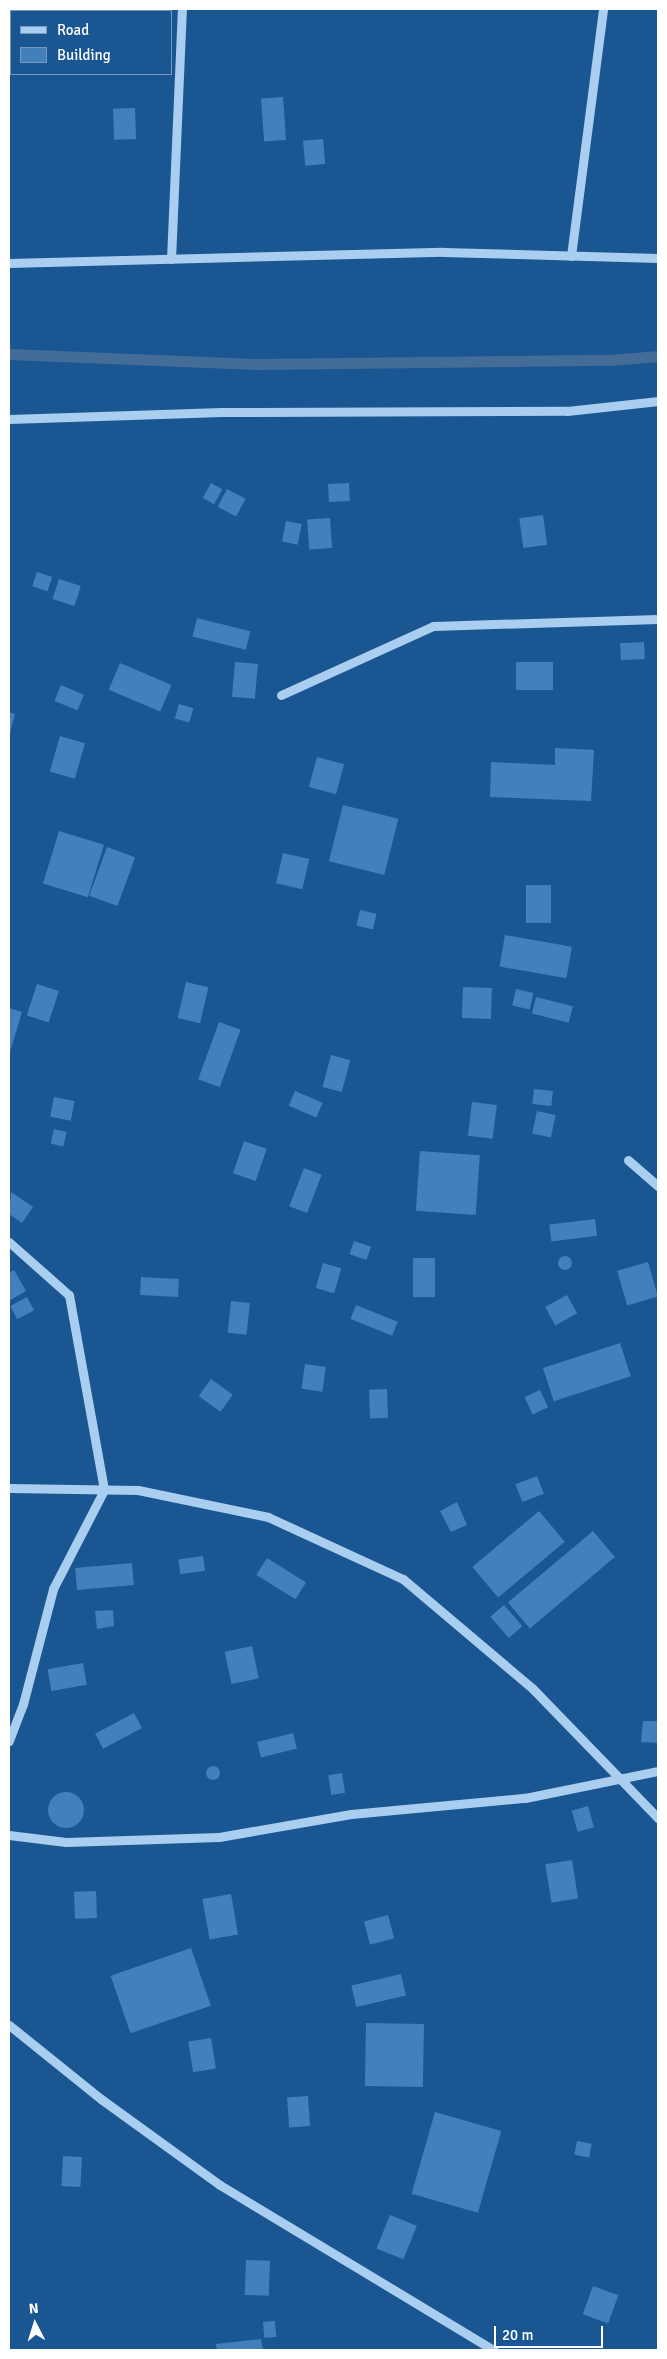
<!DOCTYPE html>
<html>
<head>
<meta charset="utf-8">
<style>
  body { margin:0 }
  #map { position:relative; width:667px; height:2359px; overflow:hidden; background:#1a5692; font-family:Signika,sans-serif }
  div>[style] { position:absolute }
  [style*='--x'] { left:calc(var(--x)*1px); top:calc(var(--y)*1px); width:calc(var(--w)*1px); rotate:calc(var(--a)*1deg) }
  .stream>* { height:11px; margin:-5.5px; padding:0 5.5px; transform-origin:5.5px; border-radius:5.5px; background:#436d98 }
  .building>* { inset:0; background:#437fba; transform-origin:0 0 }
  .round { border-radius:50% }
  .minor>* { height:9px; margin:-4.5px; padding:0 4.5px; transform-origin:4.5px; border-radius:4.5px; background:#aaceef }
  span { translate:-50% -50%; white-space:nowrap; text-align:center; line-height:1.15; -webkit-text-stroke:4px #1a5692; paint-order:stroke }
  .frame { position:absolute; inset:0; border:10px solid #fff; pointer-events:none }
  .legend { position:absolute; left:10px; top:10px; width:162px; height:65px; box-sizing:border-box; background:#1a5692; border:1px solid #769abe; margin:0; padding:6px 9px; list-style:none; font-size:15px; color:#fff }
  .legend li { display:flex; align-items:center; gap:10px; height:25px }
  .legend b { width:25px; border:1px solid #769abe }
  .north { position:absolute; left:10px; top:2299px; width:50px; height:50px; -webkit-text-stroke:4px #1a5692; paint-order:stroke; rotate:355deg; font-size:14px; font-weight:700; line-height:20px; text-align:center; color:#fff }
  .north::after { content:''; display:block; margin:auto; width:18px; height:22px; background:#fff; clip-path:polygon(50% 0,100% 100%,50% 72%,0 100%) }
  .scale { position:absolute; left:494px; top:2326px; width:109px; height:22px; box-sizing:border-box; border:2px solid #fff; border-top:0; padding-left:6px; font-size:15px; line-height:18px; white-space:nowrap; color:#fff; -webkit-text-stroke:4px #1a5692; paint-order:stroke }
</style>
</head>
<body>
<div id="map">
  <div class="stream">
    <div style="--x:9;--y:354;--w:249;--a:2.3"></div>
    <div style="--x:258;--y:364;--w:352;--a:-0.7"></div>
    <div style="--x:610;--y:360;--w:48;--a:-4.8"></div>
  </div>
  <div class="building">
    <div style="clip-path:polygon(9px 9px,38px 9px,11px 11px,11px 59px)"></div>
    <div style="clip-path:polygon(55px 9px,112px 9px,54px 11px)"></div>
    <div style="left:283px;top:97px;width:43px;height:22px;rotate:86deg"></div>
    <div style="left:135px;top:108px;width:31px;height:22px;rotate:88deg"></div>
    <div style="left:323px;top:139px;width:25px;height:20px;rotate:85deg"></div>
    <div style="left:211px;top:483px;width:13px;height:17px;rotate:29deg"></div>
    <div style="left:349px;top:483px;width:18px;height:21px;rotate:87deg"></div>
    <div style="left:227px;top:489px;width:21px;height:20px;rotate:28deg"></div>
    <div style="left:543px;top:515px;width:30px;height:24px;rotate:82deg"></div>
    <div style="left:330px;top:518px;width:30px;height:23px;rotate:86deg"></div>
    <div style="left:286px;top:521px;width:16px;height:21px;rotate:11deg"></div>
    <div style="left:37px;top:572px;width:16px;height:15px;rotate:18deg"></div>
    <div style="left:59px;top:579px;width:23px;height:21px;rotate:18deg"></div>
    <div style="left:197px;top:618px;width:55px;height:19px;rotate:14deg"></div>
    <div style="left:644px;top:642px;width:17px;height:24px;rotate:87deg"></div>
    <div style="left:235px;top:662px;width:23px;height:35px;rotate:5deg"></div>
    <div style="left:516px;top:662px;width:37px;height:28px"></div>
    <div style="left:120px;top:663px;width:56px;height:29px;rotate:23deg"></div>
    <div style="left:61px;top:685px;width:25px;height:17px;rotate:23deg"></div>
    <div style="left:179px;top:704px;width:15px;height:15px;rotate:16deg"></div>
    <div style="clip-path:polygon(9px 712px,15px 714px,9px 737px)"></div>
    <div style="left:60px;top:736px;width:26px;height:37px;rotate:16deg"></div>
    <div style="clip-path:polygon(555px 748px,594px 750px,591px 801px,490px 797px,491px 762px,555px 765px)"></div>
    <div style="left:317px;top:757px;width:28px;height:31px;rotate:15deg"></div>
    <div style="left:343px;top:805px;width:57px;height:58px;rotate:14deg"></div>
    <div style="left:59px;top:831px;width:47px;height:55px;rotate:17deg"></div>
    <div style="left:107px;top:847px;width:30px;height:52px;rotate:20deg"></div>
    <div style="left:283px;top:853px;width:27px;height:31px;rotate:13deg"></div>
    <div style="left:551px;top:885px;width:38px;height:25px;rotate:90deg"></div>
    <div style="left:360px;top:910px;width:17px;height:16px;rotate:13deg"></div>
    <div style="left:505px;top:935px;width:68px;height:32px;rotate:10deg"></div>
    <div style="left:186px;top:982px;width:23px;height:37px;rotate:13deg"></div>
    <div style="left:37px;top:984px;width:23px;height:33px;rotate:18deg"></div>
    <div style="left:463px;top:987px;width:29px;height:31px;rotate:2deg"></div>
    <div style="left:516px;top:989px;width:18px;height:17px;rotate:13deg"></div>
    <div style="left:536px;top:997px;width:38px;height:17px;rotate:14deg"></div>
    <div style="clip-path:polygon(9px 1008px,22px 1012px,9px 1055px)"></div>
    <div style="left:219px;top:1022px;width:23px;height:61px;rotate:20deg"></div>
    <div style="left:331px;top:1055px;width:20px;height:33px;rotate:15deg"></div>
    <div style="left:534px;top:1089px;width:19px;height:15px;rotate:6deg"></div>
    <div style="left:295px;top:1091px;width:30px;height:16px;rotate:23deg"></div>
    <div style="left:54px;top:1097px;width:21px;height:20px;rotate:11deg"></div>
    <div style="left:472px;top:1102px;width:25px;height:34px;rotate:7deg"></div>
    <div style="left:537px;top:1111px;width:19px;height:23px;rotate:12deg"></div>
    <div style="left:54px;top:1129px;width:13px;height:15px;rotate:13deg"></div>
    <div style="left:244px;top:1141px;width:24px;height:34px;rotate:19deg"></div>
    <div style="left:420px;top:1151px;width:60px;height:60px;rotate:4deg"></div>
    <div style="left:304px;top:1168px;width:19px;height:41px;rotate:21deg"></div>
    <div style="clip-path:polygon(11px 1192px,33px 1207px,22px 1223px,9px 1214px)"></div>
    <div style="left:595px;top:1219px;width:17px;height:46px;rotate:83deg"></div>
    <div style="left:354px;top:1241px;width:18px;height:14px;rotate:19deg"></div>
    <div class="round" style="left:558px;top:1256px;width:14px;height:14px"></div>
    <div style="left:413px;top:1258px;width:22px;height:39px"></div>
    <div style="left:648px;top:1262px;width:36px;height:32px;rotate:74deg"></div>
    <div style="left:323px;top:1263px;width:19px;height:26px;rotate:16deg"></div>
    <div style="clip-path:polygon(14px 1270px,26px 1291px,9px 1301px,9px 1273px)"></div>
    <div style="left:141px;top:1277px;width:38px;height:18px;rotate:3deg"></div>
    <div style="left:567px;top:1295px;width:21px;height:25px;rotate:61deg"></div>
    <div style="left:27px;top:1297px;width:15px;height:19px;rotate:62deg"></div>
    <div style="left:231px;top:1301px;width:19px;height:32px;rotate:6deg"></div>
    <div style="left:356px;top:1305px;width:45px;height:15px;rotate:22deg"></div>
    <div style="left:620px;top:1343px;width:35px;height:81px;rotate:72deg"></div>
    <div style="left:305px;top:1364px;width:21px;height:25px;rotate:8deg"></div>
    <div style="left:211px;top:1379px;width:27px;height:21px;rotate:36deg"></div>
    <div style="left:387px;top:1389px;width:29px;height:18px;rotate:88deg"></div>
    <div style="left:540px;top:1390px;width:19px;height:17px;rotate:65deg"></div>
    <div style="left:537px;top:1476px;width:19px;height:23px;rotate:69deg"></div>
    <div style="clip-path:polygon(457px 1502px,467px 1525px,451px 1532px,440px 1511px)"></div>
    <div style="left:539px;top:1511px;width:40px;height:87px;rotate:50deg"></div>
    <div style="left:593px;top:1531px;width:34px;height:111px;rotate:50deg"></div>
    <div style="left:203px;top:1556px;width:15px;height:25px;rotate:82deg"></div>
    <div style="left:267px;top:1558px;width:46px;height:20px;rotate:32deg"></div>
    <div style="left:132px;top:1563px;width:22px;height:57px;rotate:85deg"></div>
    <div style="left:504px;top:1605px;width:28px;height:18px;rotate:49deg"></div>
    <div style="clip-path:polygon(113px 1610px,114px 1626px,97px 1629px,95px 1611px)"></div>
    <div style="left:252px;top:1646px;width:33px;height:28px;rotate:78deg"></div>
    <div style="left:83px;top:1663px;width:22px;height:36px;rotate:80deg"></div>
    <div style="left:134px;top:1713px;width:17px;height:44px;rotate:62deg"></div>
    <div style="clip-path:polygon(643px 1721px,658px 1721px,658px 1743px,641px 1742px)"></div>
    <div style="left:293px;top:1733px;width:16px;height:37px;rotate:76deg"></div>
    <div class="round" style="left:206px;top:1766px;width:14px;height:14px"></div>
    <div style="left:342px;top:1773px;width:20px;height:14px;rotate:81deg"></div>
    <div class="round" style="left:48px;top:1792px;width:36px;height:36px"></div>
    <div style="left:588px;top:1806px;width:22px;height:17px;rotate:74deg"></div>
    <div style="left:572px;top:1860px;width:39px;height:27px;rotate:81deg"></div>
    <div style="left:96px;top:1891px;width:27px;height:22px;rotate:88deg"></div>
    <div style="left:231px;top:1894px;width:41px;height:29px;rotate:80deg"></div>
    <div style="left:388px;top:1915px;width:24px;height:25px;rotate:75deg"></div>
    <div style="left:191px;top:1948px;width:61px;height:85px;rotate:71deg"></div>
    <div style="left:401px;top:1974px;width:22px;height:51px;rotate:77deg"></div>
    <div style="left:366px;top:2023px;width:58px;height:63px;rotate:1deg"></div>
    <div style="left:211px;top:2038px;width:31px;height:23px;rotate:81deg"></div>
    <div style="left:308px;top:2096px;width:30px;height:21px;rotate:86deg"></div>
    <div style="left:435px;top:2112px;width:69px;height:85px;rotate:16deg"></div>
    <div style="left:577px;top:2141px;width:15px;height:14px;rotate:11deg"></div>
    <div style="left:63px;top:2156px;width:19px;height:30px;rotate:3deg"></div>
    <div style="left:390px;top:2215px;width:29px;height:36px;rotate:22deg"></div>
    <div style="left:246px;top:2260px;width:24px;height:35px;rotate:2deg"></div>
    <div style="left:593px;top:2286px;width:27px;height:30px;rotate:20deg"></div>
    <div style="left:275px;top:2321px;width:16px;height:12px;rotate:86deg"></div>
    <div style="clip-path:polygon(261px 2339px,263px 2350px,217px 2350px,216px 2344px)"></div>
  </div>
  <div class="minor">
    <div style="--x:571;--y:256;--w:249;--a:-82.6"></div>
    <div style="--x:171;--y:259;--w:250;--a:-87.5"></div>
    <div style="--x:9;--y:263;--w:434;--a:-1.5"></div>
    <div style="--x:443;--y:252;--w:215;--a:1.6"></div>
    <div style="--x:9;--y:419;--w:213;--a:-1.9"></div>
    <div style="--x:222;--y:412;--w:345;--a:-0.2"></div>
    <div style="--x:567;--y:411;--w:92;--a:-6.3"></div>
    <div style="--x:281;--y:695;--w:167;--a:-24.4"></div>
    <div style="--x:433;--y:626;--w:225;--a:-1.8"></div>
    <div style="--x:628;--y:1160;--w:40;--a:41"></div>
    <div style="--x:9;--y:1242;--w:80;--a:41.5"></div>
    <div style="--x:69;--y:1295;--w:198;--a:79.8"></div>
    <div style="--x:104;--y:1490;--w:111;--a:117.3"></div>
    <div style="--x:53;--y:1589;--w:119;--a:104.6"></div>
    <div style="--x:23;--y:1704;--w:40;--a:111"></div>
    <div style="--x:9;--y:1488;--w:129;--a:0.9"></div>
    <div style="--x:138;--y:1490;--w:133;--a:11.7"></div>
    <div style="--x:268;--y:1517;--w:149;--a:24.7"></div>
    <div style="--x:403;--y:1579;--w:170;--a:40.2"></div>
    <div style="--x:533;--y:1689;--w:180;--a:45.9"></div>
    <div style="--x:9;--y:1835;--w:57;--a:7"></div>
    <div style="--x:66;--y:1842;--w:153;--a:-1.9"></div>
    <div style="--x:219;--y:1837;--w:134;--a:-9.9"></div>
    <div style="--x:351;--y:1814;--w:175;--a:-5.3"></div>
    <div style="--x:525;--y:1798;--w:136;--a:-11.5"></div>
    <div style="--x:9;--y:2025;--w:118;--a:38.8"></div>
    <div style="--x:101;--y:2099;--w:147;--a:35.9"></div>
    <div style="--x:220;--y:2185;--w:320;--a:31.1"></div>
  </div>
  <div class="frame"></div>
  <ul class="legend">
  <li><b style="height:6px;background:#aaceef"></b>Road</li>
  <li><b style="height:14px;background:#437fba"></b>Building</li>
  </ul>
  <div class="north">N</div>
  <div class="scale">20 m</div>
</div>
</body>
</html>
